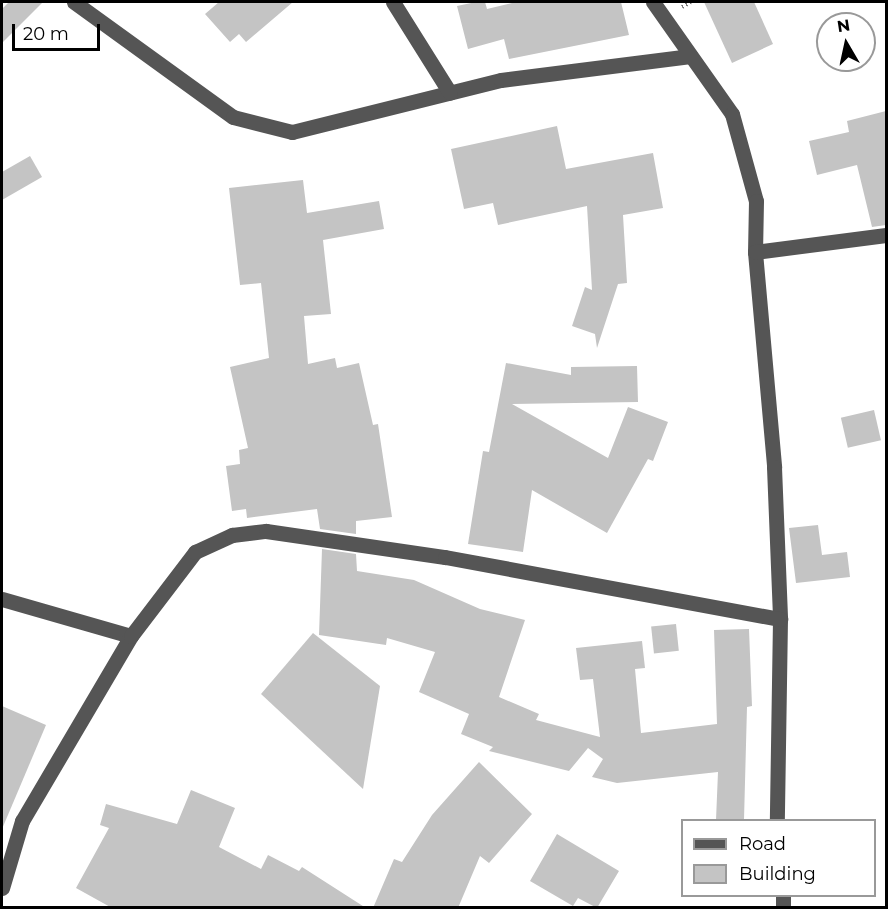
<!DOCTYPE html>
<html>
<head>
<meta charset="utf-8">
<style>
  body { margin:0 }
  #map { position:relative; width:888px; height:909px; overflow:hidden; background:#fff; font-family:Montserrat,sans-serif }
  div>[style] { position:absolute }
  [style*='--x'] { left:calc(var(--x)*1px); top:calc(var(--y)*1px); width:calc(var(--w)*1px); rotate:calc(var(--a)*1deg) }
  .building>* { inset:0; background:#c4c4c4; transform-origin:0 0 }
  .path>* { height:4px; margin-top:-2px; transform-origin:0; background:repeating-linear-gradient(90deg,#777 0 1.5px,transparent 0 4.5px) }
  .minor>* { height:15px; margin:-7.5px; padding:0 7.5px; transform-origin:7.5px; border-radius:7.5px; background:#555 }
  span { translate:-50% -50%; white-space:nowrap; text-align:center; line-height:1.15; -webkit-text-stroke:4.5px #fff; paint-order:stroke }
  .frame { position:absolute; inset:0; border:3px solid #000; pointer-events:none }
  .legend { position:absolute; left:681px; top:819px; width:195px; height:78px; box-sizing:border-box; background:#fff; border:2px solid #999; margin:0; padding:8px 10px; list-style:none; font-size:18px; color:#000 }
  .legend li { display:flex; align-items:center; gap:12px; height:30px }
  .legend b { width:30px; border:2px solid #999 }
  .north { position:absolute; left:816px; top:12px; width:60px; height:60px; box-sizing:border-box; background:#fff; border:2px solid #999; border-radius:50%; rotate:351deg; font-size:16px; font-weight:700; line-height:24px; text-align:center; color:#000 }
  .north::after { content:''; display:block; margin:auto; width:21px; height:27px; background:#000; clip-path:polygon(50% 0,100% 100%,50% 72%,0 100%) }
  .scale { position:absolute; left:12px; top:24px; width:88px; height:27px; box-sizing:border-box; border:3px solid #000; border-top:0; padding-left:8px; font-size:18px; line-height:21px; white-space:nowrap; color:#000; -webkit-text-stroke:4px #fff; paint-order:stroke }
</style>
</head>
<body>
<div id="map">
  <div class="building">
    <div style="clip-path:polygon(9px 2px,43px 2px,2px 43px,2px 9px)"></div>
    <div style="clip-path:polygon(219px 2px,293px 2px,246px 42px,239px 34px,230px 42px,205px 14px)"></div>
    <div style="clip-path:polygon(476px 2px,485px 2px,487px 9px,516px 2px,621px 2px,629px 35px,509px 59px,504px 39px,468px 49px,457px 6px)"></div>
    <div style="clip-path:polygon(704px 2px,754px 2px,773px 44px,732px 63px)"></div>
    <div style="clip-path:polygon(886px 111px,886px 225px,872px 227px,857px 165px,817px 175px,809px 141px,849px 132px,847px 121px)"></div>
    <div style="clip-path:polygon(557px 126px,566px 169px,653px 153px,663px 208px,623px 215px,627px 283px,618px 284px,597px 348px,595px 334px,572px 326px,585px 287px,592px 290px,587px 206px,498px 225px,493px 203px,464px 209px,451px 149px)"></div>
    <div style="clip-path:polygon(30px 156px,42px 177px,2px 200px,2px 172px)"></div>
    <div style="clip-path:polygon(303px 180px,307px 213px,379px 201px,384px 229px,323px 240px,331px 314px,304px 316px,308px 364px,335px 358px,337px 368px,359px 363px,373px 425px,378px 424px,392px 517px,356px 521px,356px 534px,320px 529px,317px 509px,247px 518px,246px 509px,232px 511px,226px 466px,240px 464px,239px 450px,248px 448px,230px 367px,269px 358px,261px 283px,240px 285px,229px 188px)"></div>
    <div style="clip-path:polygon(506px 363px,571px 375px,571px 367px,637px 366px,638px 402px,512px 404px,608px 458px,628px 407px,668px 422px,653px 461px,648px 459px,607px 533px,532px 490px,523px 552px,468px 544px,483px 451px,489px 452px)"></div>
    <div style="left:874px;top:410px;width:31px;height:34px;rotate:77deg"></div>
    <div style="clip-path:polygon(818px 525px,822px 555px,847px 552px,850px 577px,796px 583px,789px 528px)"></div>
    <div style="clip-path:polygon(322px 549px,356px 554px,357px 571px,414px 580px,480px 609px,525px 620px,499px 697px,539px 714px,536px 720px,600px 737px,593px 679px,580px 680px,576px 648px,642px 641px,645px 668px,635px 669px,641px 733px,717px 724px,714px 630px,749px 629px,752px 706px,747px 707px,744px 820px,716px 820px,718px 772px,617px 783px,592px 777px,603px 759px,588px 748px,569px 771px,489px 751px,493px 747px,461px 734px,469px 714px,419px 692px,435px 652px,387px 638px,386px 645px,319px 635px)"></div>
    <div style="left:676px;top:624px;width:27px;height:25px;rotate:84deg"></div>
    <div style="clip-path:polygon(313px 633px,380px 686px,363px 789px,261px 694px)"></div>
    <div style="clip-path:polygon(2px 706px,46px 725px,2px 829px)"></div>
    <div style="clip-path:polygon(479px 762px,532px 814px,489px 863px,480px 856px,458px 908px,373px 908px,394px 859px,402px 862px,432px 815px)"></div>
    <div style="clip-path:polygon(191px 790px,235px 808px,219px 847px,261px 869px,268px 855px,299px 871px,302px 867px,366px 908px,112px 908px,76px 888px,109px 828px,100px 825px,106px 804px,177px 824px)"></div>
    <div style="clip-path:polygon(557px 834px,619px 871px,597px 908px,578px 898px,573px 906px,530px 881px)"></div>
  </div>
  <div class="path">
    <div style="--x:682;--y:7;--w:10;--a:-29"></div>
  </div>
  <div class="minor">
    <div style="--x:74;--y:2;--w:196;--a:35.9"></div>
    <div style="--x:233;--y:117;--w:61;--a:14.3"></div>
    <div style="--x:292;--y:132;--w:215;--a:-14"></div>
    <div style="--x:501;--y:80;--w:191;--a:-7.2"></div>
    <div style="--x:393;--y:2;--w:107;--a:57.9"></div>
    <div style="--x:653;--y:2;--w:137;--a:54.8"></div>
    <div style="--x:732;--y:114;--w:90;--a:74.6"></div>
    <div style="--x:756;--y:201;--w:51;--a:91.1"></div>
    <div style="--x:755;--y:252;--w:216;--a:84.9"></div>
    <div style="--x:774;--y:467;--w:152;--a:87.7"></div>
    <div style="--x:780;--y:619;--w:201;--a:90.9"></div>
    <div style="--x:755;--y:252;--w:132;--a:-7.4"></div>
    <div style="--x:2;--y:599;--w:134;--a:16"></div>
    <div style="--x:2;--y:888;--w:70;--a:-73.4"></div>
    <div style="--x:22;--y:821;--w:215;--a:-59.5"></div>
    <div style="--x:131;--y:636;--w:106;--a:-52.7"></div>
    <div style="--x:195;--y:552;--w:41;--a:-24.7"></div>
    <div style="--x:232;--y:535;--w:34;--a:-7"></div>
    <div style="--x:266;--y:531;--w:181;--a:8.3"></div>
    <div style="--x:445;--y:557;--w:341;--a:10.5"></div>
    <div style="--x:783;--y:896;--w:12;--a:90"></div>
  </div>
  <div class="frame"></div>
  <ul class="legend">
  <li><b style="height:8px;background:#555"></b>Road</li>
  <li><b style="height:16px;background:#c4c4c4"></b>Building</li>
  </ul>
  <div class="north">N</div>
  <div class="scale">20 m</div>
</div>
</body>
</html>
